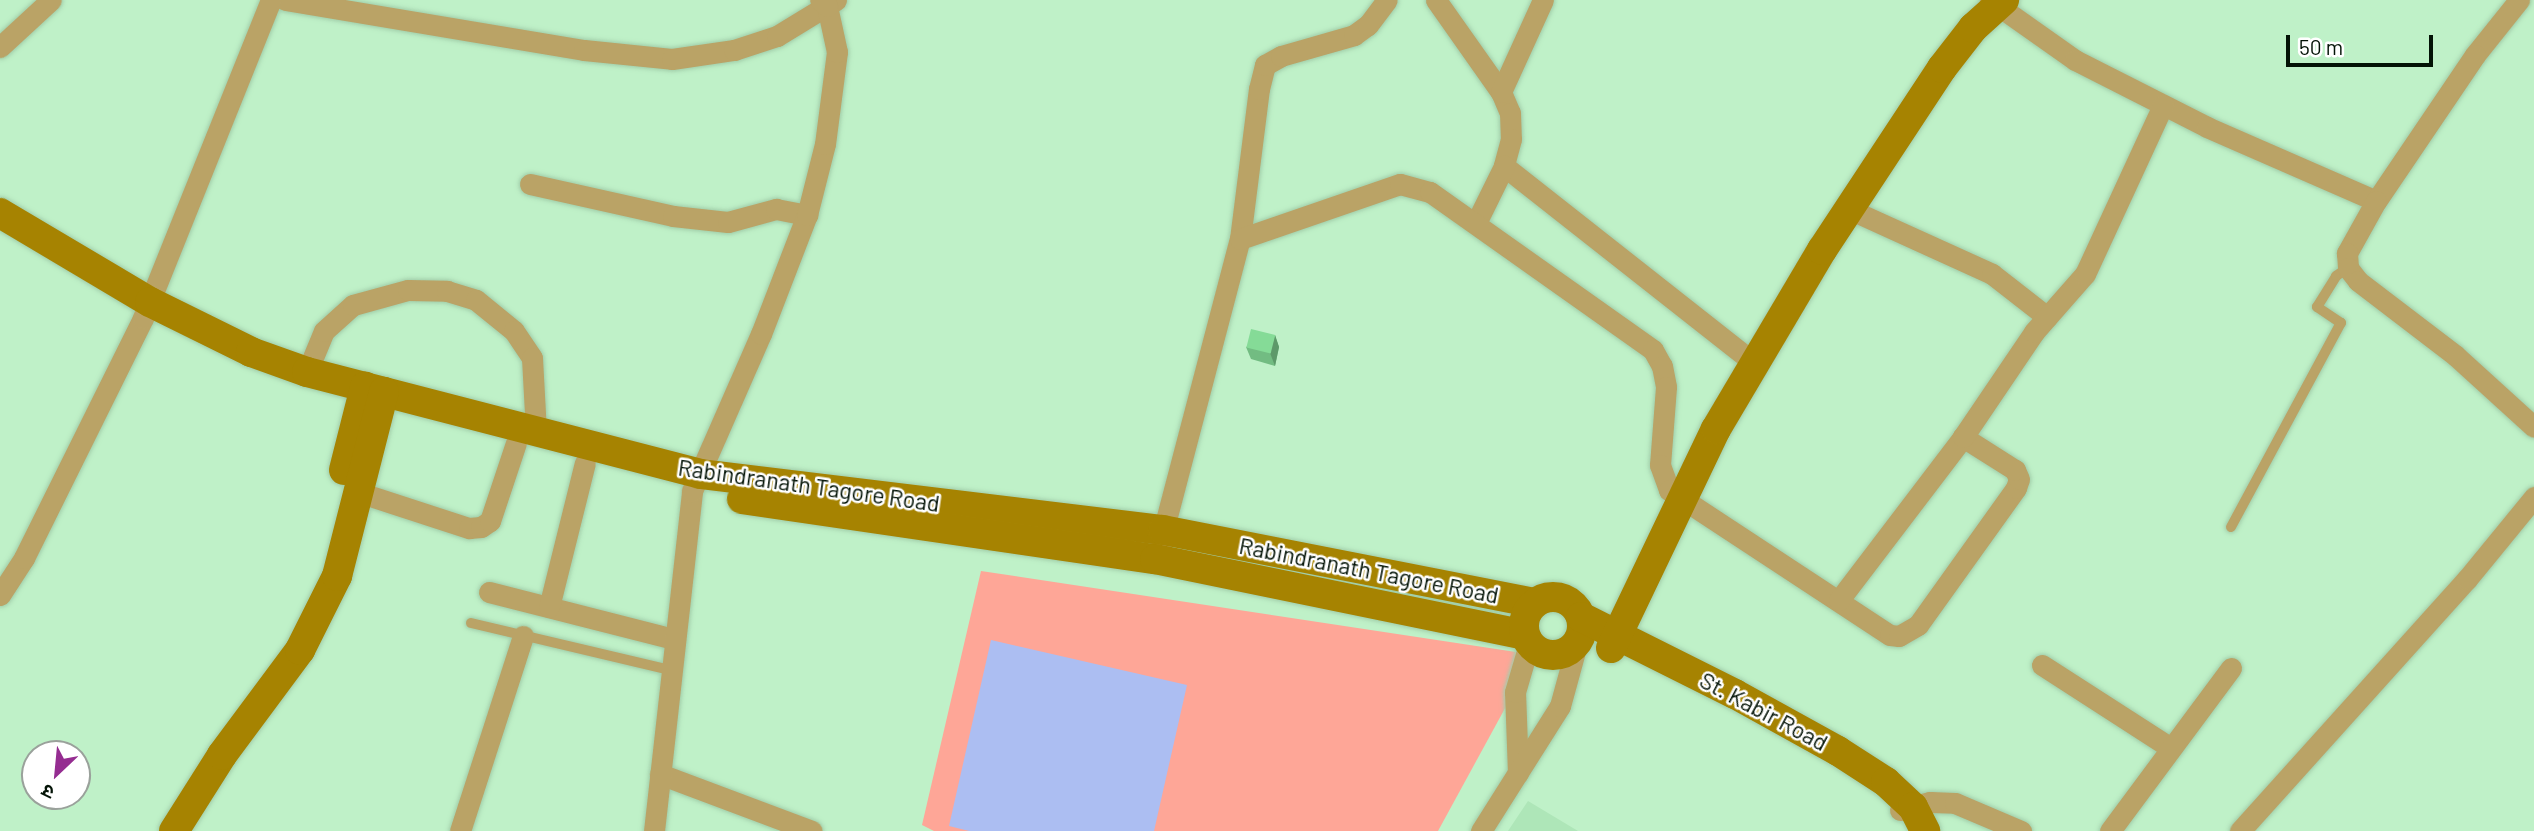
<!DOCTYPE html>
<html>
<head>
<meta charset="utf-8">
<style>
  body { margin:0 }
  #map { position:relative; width:2534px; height:831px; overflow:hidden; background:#bff1c8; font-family:Barlow,"Noto Sans Devanagari",sans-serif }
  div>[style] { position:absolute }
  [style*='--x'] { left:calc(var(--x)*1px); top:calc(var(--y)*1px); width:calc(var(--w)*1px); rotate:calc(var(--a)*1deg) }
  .built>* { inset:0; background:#aee6b8 }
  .green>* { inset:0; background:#fea697 }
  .water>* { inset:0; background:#acbef2 }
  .roads { filter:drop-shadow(0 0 2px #a1cda9) drop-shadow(0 0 2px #a1cda9) }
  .lane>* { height:10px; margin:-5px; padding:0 5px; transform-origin:5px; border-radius:5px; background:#baa366 }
  .street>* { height:21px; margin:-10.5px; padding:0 10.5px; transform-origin:10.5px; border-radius:10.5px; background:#baa366 }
  .secondary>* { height:30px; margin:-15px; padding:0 15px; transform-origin:15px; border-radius:15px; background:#a68301 }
  .secondary>.ring { margin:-15px; padding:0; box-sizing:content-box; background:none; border:30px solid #a68301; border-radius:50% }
  .wall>* { inset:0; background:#72bc82 }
  .shaded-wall>* { inset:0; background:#5d996a }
  .building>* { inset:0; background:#85db97; transform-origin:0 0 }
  span { translate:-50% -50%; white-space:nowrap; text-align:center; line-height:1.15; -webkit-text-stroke:5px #fff; paint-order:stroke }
  .street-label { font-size:23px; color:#031306 }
  .north { position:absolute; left:21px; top:740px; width:70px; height:70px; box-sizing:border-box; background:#fff; border:2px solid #9aa19b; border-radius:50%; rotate:206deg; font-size:19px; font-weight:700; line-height:28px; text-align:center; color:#031306 }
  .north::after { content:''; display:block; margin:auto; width:24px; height:32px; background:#952d91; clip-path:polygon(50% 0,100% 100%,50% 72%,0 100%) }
  .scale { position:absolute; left:2286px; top:35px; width:147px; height:32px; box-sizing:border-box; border:4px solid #031306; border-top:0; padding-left:9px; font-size:21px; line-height:24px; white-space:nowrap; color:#031306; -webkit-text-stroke:5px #fff; paint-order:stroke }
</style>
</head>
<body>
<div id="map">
  <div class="built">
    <div style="clip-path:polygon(1528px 801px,1578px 831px,1508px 831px)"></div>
  </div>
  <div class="green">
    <div style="clip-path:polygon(981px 571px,1516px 652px,1509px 701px,1438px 831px,934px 831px,922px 825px)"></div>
  </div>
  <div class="water">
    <div style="clip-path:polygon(991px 640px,1187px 685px,1154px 831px,969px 831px,949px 826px)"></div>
  </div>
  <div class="roads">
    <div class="lane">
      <div style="--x:2231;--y:527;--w:232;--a:-61.7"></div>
      <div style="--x:2341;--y:323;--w:29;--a:-146"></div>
      <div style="--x:2317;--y:307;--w:36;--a:-58"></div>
      <div style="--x:2336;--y:276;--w:14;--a:-34"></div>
      <div style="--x:471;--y:623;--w:204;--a:13.3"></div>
    </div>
    <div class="street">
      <div style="--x:285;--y:0;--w:303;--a:9.5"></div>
      <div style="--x:584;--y:50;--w:88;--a:5.8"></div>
      <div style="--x:672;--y:59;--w:63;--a:-8.3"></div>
      <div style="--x:734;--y:50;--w:45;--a:-18"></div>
      <div style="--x:777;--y:36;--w:69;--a:-31.4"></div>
      <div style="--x:1436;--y:0;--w:113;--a:54.8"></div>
      <div style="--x:1501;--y:92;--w:23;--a:67"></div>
      <div style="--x:1510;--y:113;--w:26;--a:88"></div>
      <div style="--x:1511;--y:139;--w:28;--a:105"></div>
      <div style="--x:1504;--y:166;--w:318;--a:38.2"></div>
      <div style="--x:1990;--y:0;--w:104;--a:35.2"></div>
      <div style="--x:2075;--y:60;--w:148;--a:26.9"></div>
      <div style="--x:2207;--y:127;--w:184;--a:23.6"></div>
      <div style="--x:2519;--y:0;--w:70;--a:128.7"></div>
      <div style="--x:2475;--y:55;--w:176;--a:124.1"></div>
      <div style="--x:2376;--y:201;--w:60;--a:119.1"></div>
      <div style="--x:2347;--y:253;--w:15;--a:86"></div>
      <div style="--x:2348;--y:268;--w:16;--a:52"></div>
      <div style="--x:2358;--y:281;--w:123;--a:37.4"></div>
      <div style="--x:2456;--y:356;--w:105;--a:42.3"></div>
      <div style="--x:0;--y:47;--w:69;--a:-42.7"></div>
      <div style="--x:1501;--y:92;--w:101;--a:-65.5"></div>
      <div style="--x:530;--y:184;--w:147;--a:12.6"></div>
      <div style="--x:673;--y:216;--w:55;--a:6.2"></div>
      <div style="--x:728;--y:222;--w:50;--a:-15.2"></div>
      <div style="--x:776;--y:209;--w:32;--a:11"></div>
      <div style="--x:1849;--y:209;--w:157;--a:24.4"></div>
      <div style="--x:1992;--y:274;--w:70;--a:38"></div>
      <div style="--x:1476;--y:223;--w:64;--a:-63.8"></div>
      <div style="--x:1240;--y:239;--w:151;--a:-82.8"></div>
      <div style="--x:1259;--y:89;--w:25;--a:-76"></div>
      <div style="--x:1265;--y:65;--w:18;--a:-29"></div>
      <div style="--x:1281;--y:56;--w:76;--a:-16"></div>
      <div style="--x:1354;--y:35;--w:17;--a:-36"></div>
      <div style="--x:1368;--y:25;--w:31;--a:-53"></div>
      <div style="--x:307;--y:372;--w:44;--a:-67.5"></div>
      <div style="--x:324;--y:331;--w:39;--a:-42"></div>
      <div style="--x:353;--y:305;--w:57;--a:-15.3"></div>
      <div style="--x:408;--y:290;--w:39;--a:1"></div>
      <div style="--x:447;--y:291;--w:30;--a:17"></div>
      <div style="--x:476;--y:300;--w:49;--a:39.2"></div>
      <div style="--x:514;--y:331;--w:32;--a:56"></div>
      <div style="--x:532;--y:358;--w:73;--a:86.9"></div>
      <div style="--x:358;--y:492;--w:117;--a:18"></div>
      <div style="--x:469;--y:528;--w:12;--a:-5"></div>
      <div style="--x:481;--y:527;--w:11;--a:-34"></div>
      <div style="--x:490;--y:521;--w:82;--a:-71.6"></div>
      <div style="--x:1160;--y:543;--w:314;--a:-75.3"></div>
      <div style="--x:1240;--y:239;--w:169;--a:-19"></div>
      <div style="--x:1400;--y:184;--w:31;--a:15"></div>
      <div style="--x:1430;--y:192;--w:273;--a:35.3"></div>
      <div style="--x:1653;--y:350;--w:18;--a:61"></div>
      <div style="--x:1662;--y:366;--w:21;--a:79"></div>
      <div style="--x:1666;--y:387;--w:78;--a:94.4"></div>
      <div style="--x:1660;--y:465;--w:27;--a:70"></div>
      <div style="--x:1669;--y:490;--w:264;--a:33.3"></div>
      <div style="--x:1890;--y:635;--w:9;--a:6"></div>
      <div style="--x:1899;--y:636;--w:22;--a:-30"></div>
      <div style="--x:1918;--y:625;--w:168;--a:-54.4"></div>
      <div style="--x:2016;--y:488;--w:9;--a:-72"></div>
      <div style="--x:2019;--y:479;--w:10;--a:-114"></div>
      <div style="--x:2015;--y:470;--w:62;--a:-147.6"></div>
      <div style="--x:489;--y:592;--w:190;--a:14.3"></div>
      <div style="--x:0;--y:595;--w:44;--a:-57"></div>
      <div style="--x:24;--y:558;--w:268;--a:-63.6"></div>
      <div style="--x:143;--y:318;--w:343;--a:-68.1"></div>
      <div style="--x:1839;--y:600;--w:205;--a:-52.7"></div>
      <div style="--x:1963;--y:437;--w:127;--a:-55.9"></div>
      <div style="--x:2034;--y:332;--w:77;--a:-48.7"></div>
      <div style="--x:2085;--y:274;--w:186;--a:-65.2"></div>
      <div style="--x:549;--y:607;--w:148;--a:-76"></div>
      <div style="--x:2042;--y:665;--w:153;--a:32.8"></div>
      <div style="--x:1518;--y:773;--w:81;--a:-92.1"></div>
      <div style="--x:1515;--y:692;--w:50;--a:-73.7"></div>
      <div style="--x:660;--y:774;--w:162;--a:20.6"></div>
      <div style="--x:1900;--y:810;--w:31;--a:-15"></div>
      <div style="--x:1930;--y:802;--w:25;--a:2"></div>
      <div style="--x:1955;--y:803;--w:72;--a:23"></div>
      <div style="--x:460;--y:831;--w:205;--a:-72.1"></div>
      <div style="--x:654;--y:831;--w:342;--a:-83.6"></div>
      <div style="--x:692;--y:491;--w:171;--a:-66.3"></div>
      <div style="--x:761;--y:334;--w:128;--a:-68.9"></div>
      <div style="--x:807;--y:215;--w:73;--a:-75.8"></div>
      <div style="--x:825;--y:144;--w:93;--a:-82.6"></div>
      <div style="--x:837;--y:52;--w:47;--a:-102.3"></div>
      <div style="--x:827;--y:6;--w:9;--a:-139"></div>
      <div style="--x:1481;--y:831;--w:148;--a:-57.7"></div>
      <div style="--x:1560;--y:706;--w:64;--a:-74.7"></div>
      <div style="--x:2110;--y:831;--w:203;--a:-53.4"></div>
      <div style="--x:2240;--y:831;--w:339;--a:-48"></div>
      <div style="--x:2467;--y:579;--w:106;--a:-50.7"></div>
    </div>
    <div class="secondary">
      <div style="--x:0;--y:213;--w:174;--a:30.7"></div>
      <div style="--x:150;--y:302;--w:113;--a:26.3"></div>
      <div style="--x:251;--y:352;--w:59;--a:19.7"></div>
      <div style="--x:307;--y:372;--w:406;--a:14.5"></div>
      <div style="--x:700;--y:474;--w:466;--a:6.9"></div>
      <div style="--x:1163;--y:530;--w:379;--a:11.1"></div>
      <div style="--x:344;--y:470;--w:86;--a:-75.8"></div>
      <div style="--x:742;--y:499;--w:417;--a:8.3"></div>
      <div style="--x:1155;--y:559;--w:377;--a:11.6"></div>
      <div class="ring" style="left:1524px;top:597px;width:28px;height:28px"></div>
      <div style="--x:1581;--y:617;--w:172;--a:26.6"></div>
      <div style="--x:1735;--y:694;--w:118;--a:29"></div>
      <div style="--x:1838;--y:751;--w:57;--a:32.9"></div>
      <div style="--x:1886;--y:782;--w:37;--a:43"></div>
      <div style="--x:1913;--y:807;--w:27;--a:63"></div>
      <div style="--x:1611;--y:648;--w:243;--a:-64.4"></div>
      <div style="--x:1716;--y:429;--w:208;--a:-59.4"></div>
      <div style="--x:1822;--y:250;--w:218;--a:-56.6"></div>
      <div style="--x:1942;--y:68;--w:51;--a:-52.2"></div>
      <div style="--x:1973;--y:28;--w:42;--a:-42.1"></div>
      <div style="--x:174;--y:831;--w:90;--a:-57.7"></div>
      <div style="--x:222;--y:755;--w:131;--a:-53.4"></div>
      <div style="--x:300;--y:650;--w:83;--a:-63.4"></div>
      <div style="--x:337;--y:576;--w:190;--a:-75.7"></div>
    </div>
  </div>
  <div class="wall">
    <div style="clip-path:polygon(1275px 335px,1279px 347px,1275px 366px,1251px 359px,1246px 347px)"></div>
  </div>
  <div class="shaded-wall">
    <div style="clip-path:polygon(1275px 335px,1279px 347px,1275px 366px,1270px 353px)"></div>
  </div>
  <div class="building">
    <div style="left:1251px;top:329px;width:25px;height:19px;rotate:14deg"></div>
  </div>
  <div class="street-label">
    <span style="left:809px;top:485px;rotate:8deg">Rabindranath Tagore Road</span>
    <span style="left:1369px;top:570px;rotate:11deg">Rabindranath Tagore Road</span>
    <span style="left:1764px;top:711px;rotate:28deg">St. Kabir Road</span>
  </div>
  <div class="north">उ</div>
  <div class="scale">50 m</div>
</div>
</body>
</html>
